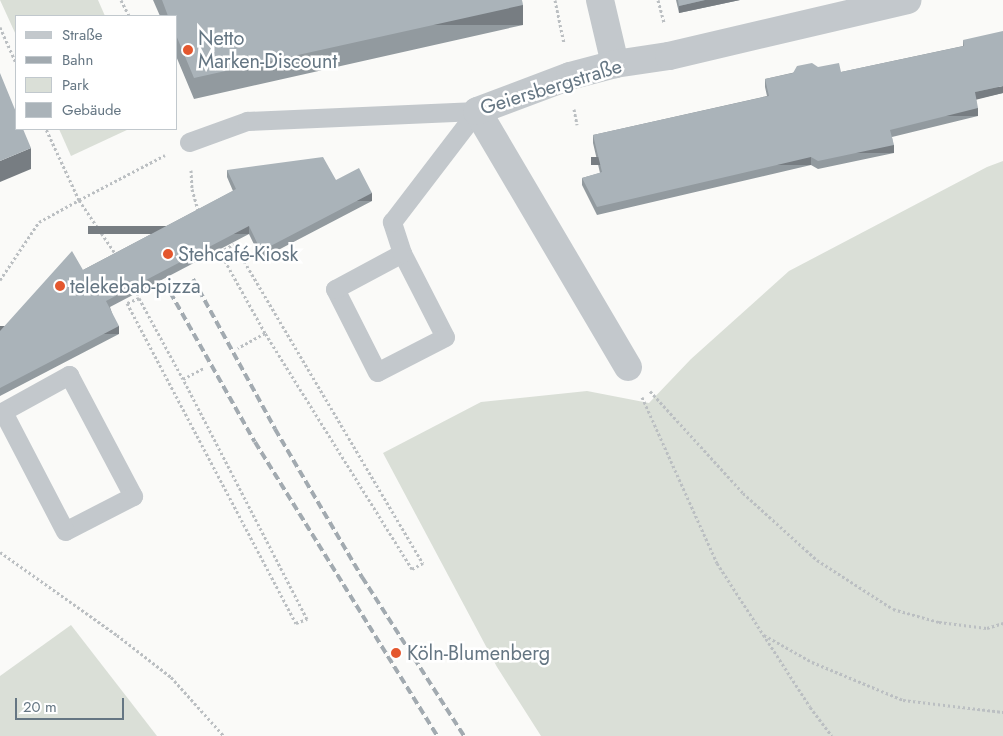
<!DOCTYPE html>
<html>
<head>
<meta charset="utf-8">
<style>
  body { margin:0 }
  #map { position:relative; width:1003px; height:736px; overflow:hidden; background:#fafaf8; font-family:Jost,sans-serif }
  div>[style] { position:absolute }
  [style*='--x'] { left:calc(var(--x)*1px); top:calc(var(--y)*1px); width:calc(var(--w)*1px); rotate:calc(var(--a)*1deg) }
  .green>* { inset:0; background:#dadfd7 }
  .path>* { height:3px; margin-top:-1.5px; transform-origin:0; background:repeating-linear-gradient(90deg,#bbbfc2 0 2.5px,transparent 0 5px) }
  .service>* { height:19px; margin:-9.5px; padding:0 9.5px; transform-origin:9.5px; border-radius:9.5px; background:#c3c8cc }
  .minor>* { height:28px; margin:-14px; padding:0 14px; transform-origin:14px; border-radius:14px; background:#c3c8cc }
  .rail>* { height:4px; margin-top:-2px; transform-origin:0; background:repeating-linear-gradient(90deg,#a2aab0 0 8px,transparent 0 12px) }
  .wall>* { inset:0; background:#929a9f }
  .shaded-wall>* { inset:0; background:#777d82; transform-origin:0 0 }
  .building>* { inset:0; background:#aab3b9 }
  .dots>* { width:14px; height:14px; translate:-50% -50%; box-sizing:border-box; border:2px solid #fff; border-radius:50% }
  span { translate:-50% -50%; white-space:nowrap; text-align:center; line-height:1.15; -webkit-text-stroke:5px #fff; paint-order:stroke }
  .poi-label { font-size:20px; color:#657683 }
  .left { translate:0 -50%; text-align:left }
  .street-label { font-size:20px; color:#657683 }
  .legend { position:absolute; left:15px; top:15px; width:162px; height:115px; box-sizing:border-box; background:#fff; border:1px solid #c1c8cd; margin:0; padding:6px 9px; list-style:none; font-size:15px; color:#657683 }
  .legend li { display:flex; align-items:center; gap:10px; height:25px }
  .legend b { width:25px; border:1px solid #c1c8cd }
  .scale { position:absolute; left:15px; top:698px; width:109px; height:22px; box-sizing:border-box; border:2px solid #657683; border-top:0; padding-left:6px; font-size:15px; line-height:18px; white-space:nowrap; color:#657683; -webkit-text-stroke:4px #fff; paint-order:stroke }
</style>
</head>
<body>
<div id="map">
  <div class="green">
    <div style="clip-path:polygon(0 0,98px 0,105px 16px,16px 16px,16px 35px)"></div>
    <div style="clip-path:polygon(59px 129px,129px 129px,71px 156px)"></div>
    <div style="clip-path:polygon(1003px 161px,1003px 736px,541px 736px,497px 667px,383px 453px,481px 402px,587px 391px,649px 403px,691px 359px,789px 271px,987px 167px)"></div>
    <div style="clip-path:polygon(71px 625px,157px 736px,0 736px,0 676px)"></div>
  </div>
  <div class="path">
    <div style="--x:121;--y:0;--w:18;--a:63"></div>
    <div style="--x:555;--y:0;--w:44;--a:78.2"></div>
    <div style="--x:658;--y:0;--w:24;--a:75"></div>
    <div style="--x:0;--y:27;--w:39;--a:66"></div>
    <div style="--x:574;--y:109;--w:16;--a:79"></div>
    <div style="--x:191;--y:170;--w:19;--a:87"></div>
    <div style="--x:192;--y:189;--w:25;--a:74"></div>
    <div style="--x:219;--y:250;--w:2;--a:63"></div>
    <div style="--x:220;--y:252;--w:16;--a:-30"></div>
    <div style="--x:234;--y:244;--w:371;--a:59.4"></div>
    <div style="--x:423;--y:563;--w:13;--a:151"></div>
    <div style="--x:412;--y:569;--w:278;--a:-121.9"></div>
    <div style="--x:265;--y:333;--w:31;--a:151"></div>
    <div style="--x:220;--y:252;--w:93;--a:60.9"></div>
    <div style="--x:117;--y:256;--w:68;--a:-124.2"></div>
    <div style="--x:79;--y:200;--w:97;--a:-27.6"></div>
    <div style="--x:0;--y:280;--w:70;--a:-56.1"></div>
    <div style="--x:39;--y:222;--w:46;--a:-28.8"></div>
    <div style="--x:79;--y:200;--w:78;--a:-114.9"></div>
    <div style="--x:137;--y:293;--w:5;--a:68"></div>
    <div style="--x:139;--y:298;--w:13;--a:157"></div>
    <div style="--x:127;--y:303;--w:362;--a:62.2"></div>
    <div style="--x:296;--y:623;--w:12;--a:-20"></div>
    <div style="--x:307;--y:619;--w:270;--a:-117.3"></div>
    <div style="--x:183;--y:379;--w:24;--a:-28"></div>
    <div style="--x:139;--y:298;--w:92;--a:61.5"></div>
    <div style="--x:650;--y:391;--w:138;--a:47.6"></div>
    <div style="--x:743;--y:493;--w:100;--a:42.2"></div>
    <div style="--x:817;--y:560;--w:90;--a:32.8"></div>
    <div style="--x:893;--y:609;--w:48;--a:15.8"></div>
    <div style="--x:939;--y:622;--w:48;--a:7.1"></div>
    <div style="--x:987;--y:628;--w:17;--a:-17"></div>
    <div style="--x:642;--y:397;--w:182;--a:65.7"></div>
    <div style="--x:717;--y:563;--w:171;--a:57.1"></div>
    <div style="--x:810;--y:707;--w:36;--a:53"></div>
    <div style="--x:0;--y:552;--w:143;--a:35.4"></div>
    <div style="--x:117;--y:635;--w:68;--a:37.9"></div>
    <div style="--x:171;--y:677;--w:79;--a:48.1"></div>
    <div style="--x:764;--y:635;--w:55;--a:29.4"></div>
    <div style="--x:812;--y:662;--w:99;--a:22.7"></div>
    <div style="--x:903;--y:700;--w:101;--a:6.8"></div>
  </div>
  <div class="service">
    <div style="--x:189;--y:142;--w:62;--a:-19.9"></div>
    <div style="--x:247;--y:121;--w:230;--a:-2.5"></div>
    <div style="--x:402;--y:253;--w:94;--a:62.9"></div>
    <div style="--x:445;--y:337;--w:76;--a:152.8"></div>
    <div style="--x:377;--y:372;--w:93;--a:-116.8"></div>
    <div style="--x:335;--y:289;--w:76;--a:-28.2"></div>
    <div style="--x:402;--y:253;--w:33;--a:-108"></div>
    <div style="--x:392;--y:222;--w:140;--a:-52.6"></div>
    <div style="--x:0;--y:413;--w:79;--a:-28.8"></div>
    <div style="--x:69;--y:375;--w:137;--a:62.1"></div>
    <div style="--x:133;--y:496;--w:76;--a:152.8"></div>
    <div style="--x:65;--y:531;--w:134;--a:-117.5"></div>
  </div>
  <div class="minor">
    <div style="--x:600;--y:0;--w:66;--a:76.8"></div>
    <div style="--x:628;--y:367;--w:297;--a:-120.5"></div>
    <div style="--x:477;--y:111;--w:99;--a:-20.6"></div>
    <div style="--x:570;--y:76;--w:47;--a:-14.9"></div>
    <div style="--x:615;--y:64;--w:55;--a:-8.4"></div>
    <div style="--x:669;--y:56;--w:245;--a:-13.2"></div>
  </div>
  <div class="rail">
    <div style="--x:193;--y:279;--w:171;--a:61.3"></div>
    <div style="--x:275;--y:429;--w:172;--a:59.6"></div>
    <div style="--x:362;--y:577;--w:189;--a:57.3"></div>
    <div style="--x:170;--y:292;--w:172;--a:60.5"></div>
    <div style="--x:255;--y:442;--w:346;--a:58.2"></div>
  </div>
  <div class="wall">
    <div style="clip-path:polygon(153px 0,522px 0,523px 25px,194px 99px,176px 56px,176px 16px,160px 16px)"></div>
    <div style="clip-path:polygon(676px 0,740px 0,679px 13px)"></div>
    <div style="clip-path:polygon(963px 40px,1003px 93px,976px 99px,978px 116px,892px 137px,894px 153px,818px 169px,811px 165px,597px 215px,582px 185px,582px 178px,600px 173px,593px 143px,593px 135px,767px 96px,765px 87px,765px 79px,818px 67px,841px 72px,963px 46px)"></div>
    <div style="clip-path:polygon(227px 170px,336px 180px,372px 201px,261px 259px,249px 234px,110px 307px,119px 334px,0 396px,0 331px,83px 270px,233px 191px,227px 177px)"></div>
  </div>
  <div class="shaded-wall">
    <div style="clip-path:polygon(705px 0,740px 0,679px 13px,679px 6px)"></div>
    <div style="left:523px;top:5px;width:20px;height:337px;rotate:90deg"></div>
    <div style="clip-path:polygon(1003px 86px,1003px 93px,975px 100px,975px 92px)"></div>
    <div style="left:978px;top:108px;width:8px;height:91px;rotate:90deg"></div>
    <div style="left:894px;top:145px;width:8px;height:78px;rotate:90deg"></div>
    <div style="clip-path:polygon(31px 148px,31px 169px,0 182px,0 161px)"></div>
    <div style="left:811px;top:157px;width:8px;height:220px;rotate:90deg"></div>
    <div style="left:372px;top:193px;width:8px;height:125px;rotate:90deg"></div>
    <div style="left:249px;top:226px;width:8px;height:161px;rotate:90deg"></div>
    <div style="left:119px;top:326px;width:8px;height:134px;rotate:90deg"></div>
  </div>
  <div class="building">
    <div style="clip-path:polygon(162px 0,522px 0,523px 5px,194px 78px,176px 35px,176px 16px,168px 16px)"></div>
    <div style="clip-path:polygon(678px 0,705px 0,679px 6px)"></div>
    <div style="clip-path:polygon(1003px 31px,1003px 86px,975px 92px,978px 108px,890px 130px,894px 145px,818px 161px,811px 157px,597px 207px,582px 178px,602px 172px,593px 135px,769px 96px,765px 79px,793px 73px,797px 66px,812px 63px,818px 67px,839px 63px,841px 72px,964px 46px,963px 40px)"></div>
    <div style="clip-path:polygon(0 73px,16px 112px,16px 129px,23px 129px,31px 148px,0 161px)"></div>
    <div style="clip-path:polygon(323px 157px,336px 180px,359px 168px,372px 193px,261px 251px,249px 226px,106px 301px,119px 326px,0 388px,0 331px,72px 251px,83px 270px,138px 241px,236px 189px,227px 170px)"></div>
  </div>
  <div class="dots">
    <div style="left:188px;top:50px;background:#e4572e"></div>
    <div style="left:168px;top:254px;background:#e4572e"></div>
    <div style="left:60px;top:286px;background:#e4572e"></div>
    <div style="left:396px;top:653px;background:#e4572e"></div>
  </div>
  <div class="poi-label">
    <span class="left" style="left:198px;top:50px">Netto<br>Marken-Discount</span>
    <span class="left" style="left:178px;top:254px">Stehcafé-Kiosk</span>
    <span class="left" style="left:70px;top:286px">telekebab-pizza</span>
    <span class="left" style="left:407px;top:653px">Köln-Blumenberg</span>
  </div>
  <div class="street-label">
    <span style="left:551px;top:87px;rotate:-17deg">Geiersbergstraße</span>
  </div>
  <ul class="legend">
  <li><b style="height:6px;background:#c3c8cc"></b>Straße</li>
  <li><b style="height:6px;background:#a2aab0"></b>Bahn</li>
  <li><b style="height:14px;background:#dadfd7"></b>Park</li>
  <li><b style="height:14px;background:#aab3b9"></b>Gebäude</li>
  </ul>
  <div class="scale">20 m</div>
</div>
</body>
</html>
